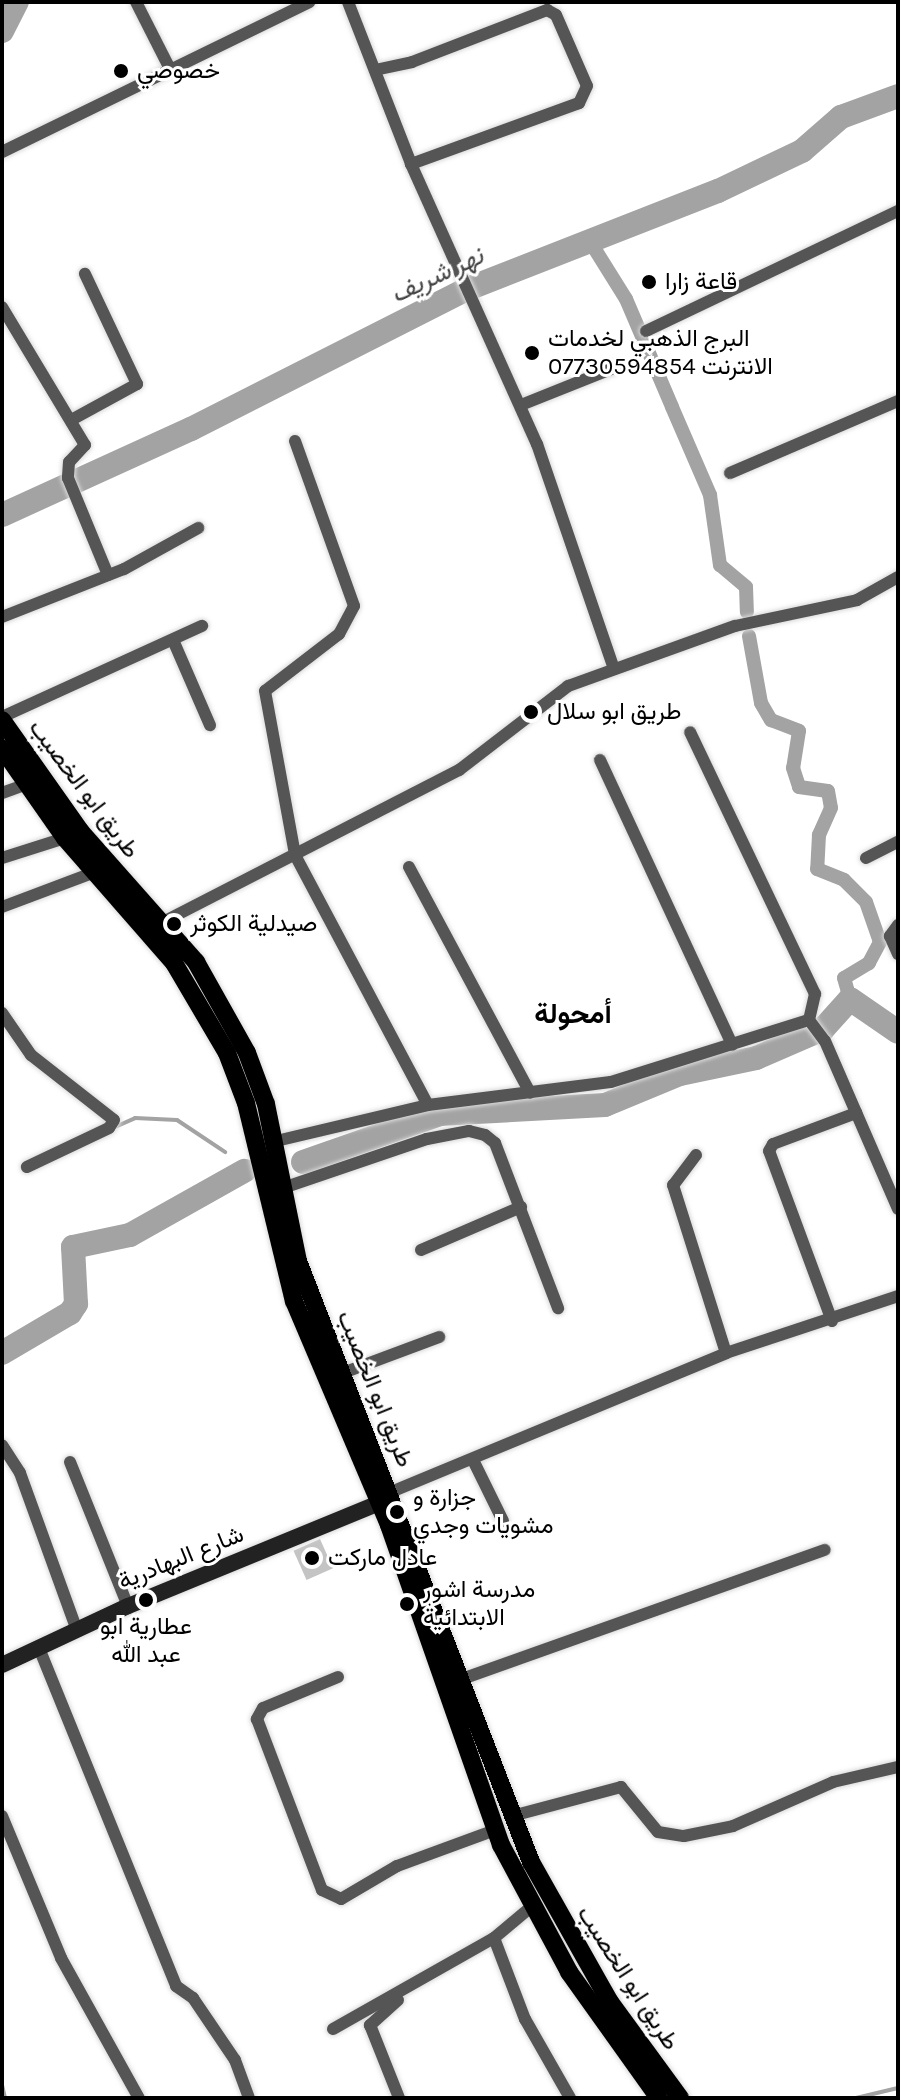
<!DOCTYPE html>
<html>
<head>
<meta charset="utf-8">
<style>
  body { margin:0 }
  #map { position:relative; width:900px; height:2100px; overflow:hidden; background:#fff; font-family:Karla,Vazirmatn,sans-serif }
  div>[style] { position:absolute }
  [style*='--x'] { left:calc(var(--x)*1px); top:calc(var(--y)*1px); width:calc(var(--w)*1px); rotate:calc(var(--a)*1deg) }
  .stream>* { height:4px; margin:-2px; padding:0 2px; transform-origin:2px; border-radius:2px; background:#a3a3a3 }
  .canal>* { height:14px; margin:-7px; padding:0 7px; transform-origin:7px; border-radius:7px; background:#a3a3a3 }
  .river>* { height:24px; margin:-12px; padding:0 12px; transform-origin:12px; border-radius:12px; background:#a3a3a3 }
  .building>* { inset:0; background:#c4c4c4; transform-origin:0 0 }
  .roads { filter:drop-shadow(0 0 2px #dbdbdb) drop-shadow(0 0 2px #dbdbdb) }
  .minor>* { height:12px; margin:-6px; padding:0 6px; transform-origin:6px; border-radius:6px; background:#555 }
  .secondary>* { height:16px; margin:-8px; padding:0 8px; transform-origin:8px; border-radius:8px; background:#222 }
  .primary>* { height:18px; margin:-9px; padding:0 9px; transform-origin:9px; border-radius:9px; background:#000 }
  .dots>* { width:22px; height:22px; translate:-50% -50%; box-sizing:border-box; border:4px solid #fff; border-radius:50% }
  span { translate:-50% -50%; white-space:nowrap; text-align:center; line-height:1.15; -webkit-text-stroke:6px #fff; paint-order:stroke }
  .poi-label { font-size:24px; color:#000 }
  .left { translate:0 -50%; text-align:left }
  .street-label { font-size:24px; color:#000 }
  .water-label { font-size:26px; color:#444; font-style:italic }
  .quarter-label { font-size:28px; color:#000; font-weight:700 }
  .frame { position:absolute; inset:0; border:4px solid #000; pointer-events:none }
</style>
</head>
<body>
<div id="map">
  <div class="stream">
    <div style="--x:115;--y:1127;--w:22;--a:-24"></div>
    <div style="--x:135;--y:1118;--w:42;--a:2.7"></div>
    <div style="--x:177;--y:1120;--w:58;--a:33.7"></div>
    <div style="--x:2;--y:2085;--w:13;--a:77"></div>
    <div style="--x:856;--y:2098;--w:43;--a:-13.4"></div>
  </div>
  <div class="canal">
    <div style="--x:591;--y:243;--w:66;--a:58"></div>
    <div style="--x:626;--y:299;--w:117;--a:66.9"></div>
    <div style="--x:672;--y:407;--w:96;--a:66.6"></div>
    <div style="--x:710;--y:495;--w:71;--a:81.9"></div>
    <div style="--x:720;--y:565;--w:34;--a:40"></div>
    <div style="--x:746;--y:587;--w:25;--a:88"></div>
    <div style="--x:749;--y:636;--w:68;--a:79.8"></div>
    <div style="--x:761;--y:703;--w:20;--a:60"></div>
    <div style="--x:771;--y:720;--w:30;--a:21"></div>
    <div style="--x:799;--y:731;--w:37;--a:99"></div>
    <div style="--x:793;--y:768;--w:20;--a:72"></div>
    <div style="--x:799;--y:787;--w:29;--a:8"></div>
    <div style="--x:828;--y:791;--w:17;--a:80"></div>
    <div style="--x:831;--y:808;--w:30;--a:114"></div>
    <div style="--x:819;--y:835;--w:34;--a:93"></div>
    <div style="--x:817;--y:869;--w:29;--a:22"></div>
    <div style="--x:844;--y:880;--w:31;--a:45"></div>
    <div style="--x:866;--y:902;--w:42;--a:70.7"></div>
    <div style="--x:880;--y:942;--w:24;--a:118"></div>
    <div style="--x:869;--y:963;--w:29;--a:149"></div>
    <div style="--x:844;--y:978;--w:22;--a:74"></div>
  </div>
  <div class="river">
    <div style="--x:2;--y:31;--w:33;--a:-63"></div>
    <div style="--x:2;--y:515;--w:208;--a:-24.5"></div>
    <div style="--x:191;--y:429;--w:307;--a:-26.9"></div>
    <div style="--x:465;--y:290;--w:272;--a:-21.4"></div>
    <div style="--x:718;--y:191;--w:93;--a:-25.5"></div>
    <div style="--x:802;--y:151;--w:52;--a:-41.1"></div>
    <div style="--x:841;--y:117;--w:61;--a:-20.2"></div>
    <div style="--x:303;--y:1162;--w:145;--a:-19.3"></div>
    <div style="--x:440;--y:1114;--w:165;--a:-3.1"></div>
    <div style="--x:605;--y:1105;--w:81;--a:-22.5"></div>
    <div style="--x:680;--y:1074;--w:78;--a:-11.9"></div>
    <div style="--x:756;--y:1058;--w:73;--a:-23.4"></div>
    <div style="--x:823;--y:1029;--w:40;--a:-48"></div>
    <div style="--x:850;--y:999;--w:58;--a:34.5"></div>
    <div style="--x:2;--y:1353;--w:79;--a:-30.5"></div>
    <div style="--x:70;--y:1313;--w:11;--a:-56"></div>
    <div style="--x:76;--y:1304;--w:57;--a:-93"></div>
    <div style="--x:73;--y:1247;--w:58;--a:-11.9"></div>
    <div style="--x:130;--y:1235;--w:131;--a:-29.3"></div>
  </div>
  <div class="building">
    <div style="left:320px;top:1539px;width:32px;height:29px;rotate:66deg"></div>
  </div>
  <div class="roads">
    <div class="minor">
      <div style="--x:136;--y:2;--w:77;--a:63.1"></div>
      <div style="--x:348;--y:2;--w:174;--a:68.7"></div>
      <div style="--x:411;--y:164;--w:307;--a:65.8"></div>
      <div style="--x:537;--y:444;--w:235;--a:71.1"></div>
      <div style="--x:375;--y:70;--w:38;--a:-12"></div>
      <div style="--x:412;--y:62;--w:145;--a:-21.1"></div>
      <div style="--x:547;--y:10;--w:10;--a:29"></div>
      <div style="--x:556;--y:15;--w:77;--a:66.4"></div>
      <div style="--x:587;--y:86;--w:19;--a:115"></div>
      <div style="--x:579;--y:103;--w:179;--a:160"></div>
      <div style="--x:2;--y:152;--w:342;--a:-26"></div>
      <div style="--x:2;--y:307;--w:161;--a:59"></div>
      <div style="--x:85;--y:445;--w:23;--a:133"></div>
      <div style="--x:69;--y:462;--w:16;--a:94"></div>
      <div style="--x:68;--y:478;--w:105;--a:67.6"></div>
      <div style="--x:646;--y:331;--w:279;--a:-25.5"></div>
      <div style="--x:521;--y:405;--w:102;--a:-21.8"></div>
      <div style="--x:73;--y:419;--w:73;--a:-28.7"></div>
      <div style="--x:137;--y:384;--w:122;--a:-115.3"></div>
      <div style="--x:295;--y:441;--w:175;--a:70.3"></div>
      <div style="--x:354;--y:606;--w:32;--a:118"></div>
      <div style="--x:339;--y:634;--w:93;--a:142.4"></div>
      <div style="--x:265;--y:691;--w:167;--a:79.6"></div>
      <div style="--x:295;--y:855;--w:283;--a:62"></div>
      <div style="--x:730;--y:473;--w:183;--a:-23.2"></div>
      <div style="--x:2;--y:617;--w:131;--a:-21.5"></div>
      <div style="--x:124;--y:569;--w:85;--a:-29"></div>
      <div style="--x:173;--y:640;--w:93;--a:66.5"></div>
      <div style="--x:2;--y:717;--w:220;--a:-24.5"></div>
      <div style="--x:600;--y:760;--w:314;--a:65.1"></div>
      <div style="--x:2;--y:793;--w:27;--a:-20"></div>
      <div style="--x:2;--y:858;--w:66;--a:-17.6"></div>
      <div style="--x:866;--y:858;--w:36;--a:-27"></div>
      <div style="--x:409;--y:867;--w:256;--a:61.8"></div>
      <div style="--x:2;--y:907;--w:99;--a:-20.6"></div>
      <div style="--x:163;--y:922;--w:333;--a:-27.2"></div>
      <div style="--x:459;--y:770;--w:138;--a:-37.6"></div>
      <div style="--x:568;--y:686;--w:177;--a:-19.8"></div>
      <div style="--x:735;--y:626;--w:125;--a:-12"></div>
      <div style="--x:857;--y:600;--w:47;--a:-29.3"></div>
      <div style="--x:898;--y:925;--w:14;--a:126"></div>
      <div style="--x:890;--y:936;--w:20;--a:66"></div>
      <div style="--x:2;--y:1013;--w:51;--a:55.4"></div>
      <div style="--x:31;--y:1055;--w:105;--a:38.1"></div>
      <div style="--x:114;--y:1120;--w:9;--a:122"></div>
      <div style="--x:109;--y:1128;--w:91;--a:154.6"></div>
      <div style="--x:809;--y:1020;--w:26;--a:53"></div>
      <div style="--x:825;--y:1041;--w:183;--a:66.5"></div>
      <div style="--x:272;--y:1142;--w:160;--a:-13.3"></div>
      <div style="--x:428;--y:1105;--w:184;--a:-7.2"></div>
      <div style="--x:611;--y:1082;--w:207;--a:-17.4"></div>
      <div style="--x:809;--y:1020;--w:27;--a:-77"></div>
      <div style="--x:815;--y:994;--w:290;--a:-115.5"></div>
      <div style="--x:696;--y:1155;--w:38;--a:127"></div>
      <div style="--x:673;--y:1185;--w:176;--a:72.5"></div>
      <div style="--x:280;--y:1189;--w:155;--a:-18.8"></div>
      <div style="--x:427;--y:1139;--w:43;--a:-10.8"></div>
      <div style="--x:469;--y:1131;--w:16;--a:14"></div>
      <div style="--x:485;--y:1135;--w:13;--a:39"></div>
      <div style="--x:495;--y:1143;--w:177;--a:69.1"></div>
      <div style="--x:421;--y:1250;--w:109;--a:-23.3"></div>
      <div style="--x:832;--y:1321;--w:181;--a:-110.3"></div>
      <div style="--x:769;--y:1151;--w:8;--a:-60"></div>
      <div style="--x:773;--y:1144;--w:89;--a:-20.5"></div>
      <div style="--x:340;--y:1374;--w:106;--a:-20.5"></div>
      <div style="--x:2;--y:1445;--w:33;--a:57"></div>
      <div style="--x:20;--y:1473;--w:165;--a:70.1"></div>
      <div style="--x:473;--y:1460;--w:68;--a:63.8"></div>
      <div style="--x:70;--y:1462;--w:155;--a:68.1"></div>
      <div style="--x:391;--y:1492;--w:363;--a:-22.5"></div>
      <div style="--x:726;--y:1353;--w:181;--a:-18.3"></div>
      <div style="--x:39;--y:1648;--w:365;--a:67.9"></div>
      <div style="--x:176;--y:1986;--w:21;--a:35"></div>
      <div style="--x:193;--y:1998;--w:75;--a:55.9"></div>
      <div style="--x:235;--y:2060;--w:40;--a:69.8"></div>
      <div style="--x:338;--y:1677;--w:81;--a:157.5"></div>
      <div style="--x:263;--y:1708;--w:13;--a:119"></div>
      <div style="--x:257;--y:1719;--w:183;--a:69.2"></div>
      <div style="--x:322;--y:1890;--w:21;--a:25"></div>
      <div style="--x:341;--y:1899;--w:65;--a:-30.5"></div>
      <div style="--x:397;--y:1866;--w:104;--a:-20.2"></div>
      <div style="--x:462;--y:1679;--w:385;--a:-19.6"></div>
      <div style="--x:2;--y:1816;--w:154;--a:67.4"></div>
      <div style="--x:61;--y:1958;--w:160;--a:60.9"></div>
      <div style="--x:512;--y:1816;--w:113;--a:-14.9"></div>
      <div style="--x:621;--y:1787;--w:58;--a:50.6"></div>
      <div style="--x:658;--y:1832;--w:26;--a:9"></div>
      <div style="--x:684;--y:1836;--w:50;--a:-11.5"></div>
      <div style="--x:733;--y:1826;--w:109;--a:-23.7"></div>
      <div style="--x:833;--y:1782;--w:67;--a:-13"></div>
      <div style="--x:494;--y:1938;--w:87;--a:69.1"></div>
      <div style="--x:525;--y:2019;--w:91;--a:60.3"></div>
      <div style="--x:398;--y:2000;--w:38;--a:138"></div>
      <div style="--x:370;--y:2025;--w:79;--a:68.3"></div>
      <div style="--x:333;--y:2029;--w:185;--a:-29.5"></div>
      <div style="--x:494;--y:1938;--w:48;--a:-40"></div>
    </div>
    <div class="secondary">
      <div style="--x:2;--y:1665;--w:139;--a:-25.1"></div>
      <div style="--x:128;--y:1606;--w:274;--a:-22.3"></div>
    </div>
    <div class="primary">
      <div style="--x:2;--y:720;--w:137;--a:54.8"></div>
      <div style="--x:81;--y:832;--w:174;--a:48.5"></div>
      <div style="--x:196;--y:962;--w:104;--a:60.7"></div>
      <div style="--x:247;--y:1053;--w:54;--a:69.6"></div>
      <div style="--x:266;--y:1104;--w:160;--a:78.5"></div>
      <div style="--x:298;--y:1261;--w:645;--a:68.81"></div>
      <div style="--x:531;--y:1862;--w:161;--a:60.6"></div>
      <div style="--x:610;--y:2002;--w:119;--a:53.9"></div>
      <div style="--x:2;--y:748;--w:110;--a:55"></div>
      <div style="--x:65;--y:838;--w:166;--a:48.9"></div>
      <div style="--x:174;--y:963;--w:104;--a:59.5"></div>
      <div style="--x:227;--y:1053;--w:53;--a:69.2"></div>
      <div style="--x:246;--y:1103;--w:204;--a:76.4"></div>
      <div style="--x:294;--y:1301;--w:243;--a:67"></div>
      <div style="--x:389;--y:1525;--w:339;--a:70.7"></div>
      <div style="--x:501;--y:1845;--w:144;--a:61.8"></div>
      <div style="--x:569;--y:1972;--w:155;--a:54.5"></div>
    </div>
  </div>
  <div class="dots">
    <div style="left:121px;top:71px;background:#000"></div>
    <div style="left:649px;top:282px;background:#000"></div>
    <div style="left:532px;top:353px;background:#000"></div>
    <div style="left:531px;top:712px;background:#000"></div>
    <div style="left:174px;top:924px;background:#000"></div>
    <div style="left:397px;top:1512px;background:#000"></div>
    <div style="left:312px;top:1558px;background:#000"></div>
    <div style="left:146px;top:1600px;background:#000"></div>
    <div style="left:407px;top:1604px;background:#000"></div>
  </div>
  <div class="poi-label">
    <span class="left" style="left:137px;top:71px">خصوصي</span>
    <span class="left" style="left:665px;top:282px">قاعة زارا</span>
    <span class="left" style="left:548px;top:353px">البرج الذهبي لخدمات<br>الانترنت 07730594854</span>
    <span class="left" style="left:547px;top:712px">طريق ابو سلال</span>
    <span class="left" style="left:190px;top:924px">صيدلية الكوثر</span>
    <span class="left" style="left:413px;top:1512px">جزارة و<br>مشويات وجدي</span>
    <span class="left" style="left:328px;top:1558px">عادل ماركت</span>
    <span class="left" style="left:423px;top:1604px">مدرسة اشور<br>الابتدائية</span>
    <span style="left:146px;top:1641px">عطارية ابو<br>عبد الله</span>
  </div>
  <div class="street-label">
    <span style="left:84px;top:789px;rotate:53deg">طريق ابو الخصيب</span>
    <span style="left:375px;top:1389px;rotate:68deg">طريق ابو الخصيب</span>
    <span style="left:181px;top:1558px;rotate:-22deg">شارع البهادرية</span>
    <span style="left:628px;top:1978px;rotate:57deg">طريق ابو الخصيب</span>
  </div>
  <div class="water-label">
    <span style="left:437px;top:275px;rotate:-25deg">نهر شريف</span>
  </div>
  <div class="quarter-label">
    <span style="left:573px;top:1014px">أمحولة</span>
  </div>
  <div class="frame"></div>
</div>
</body>
</html>
